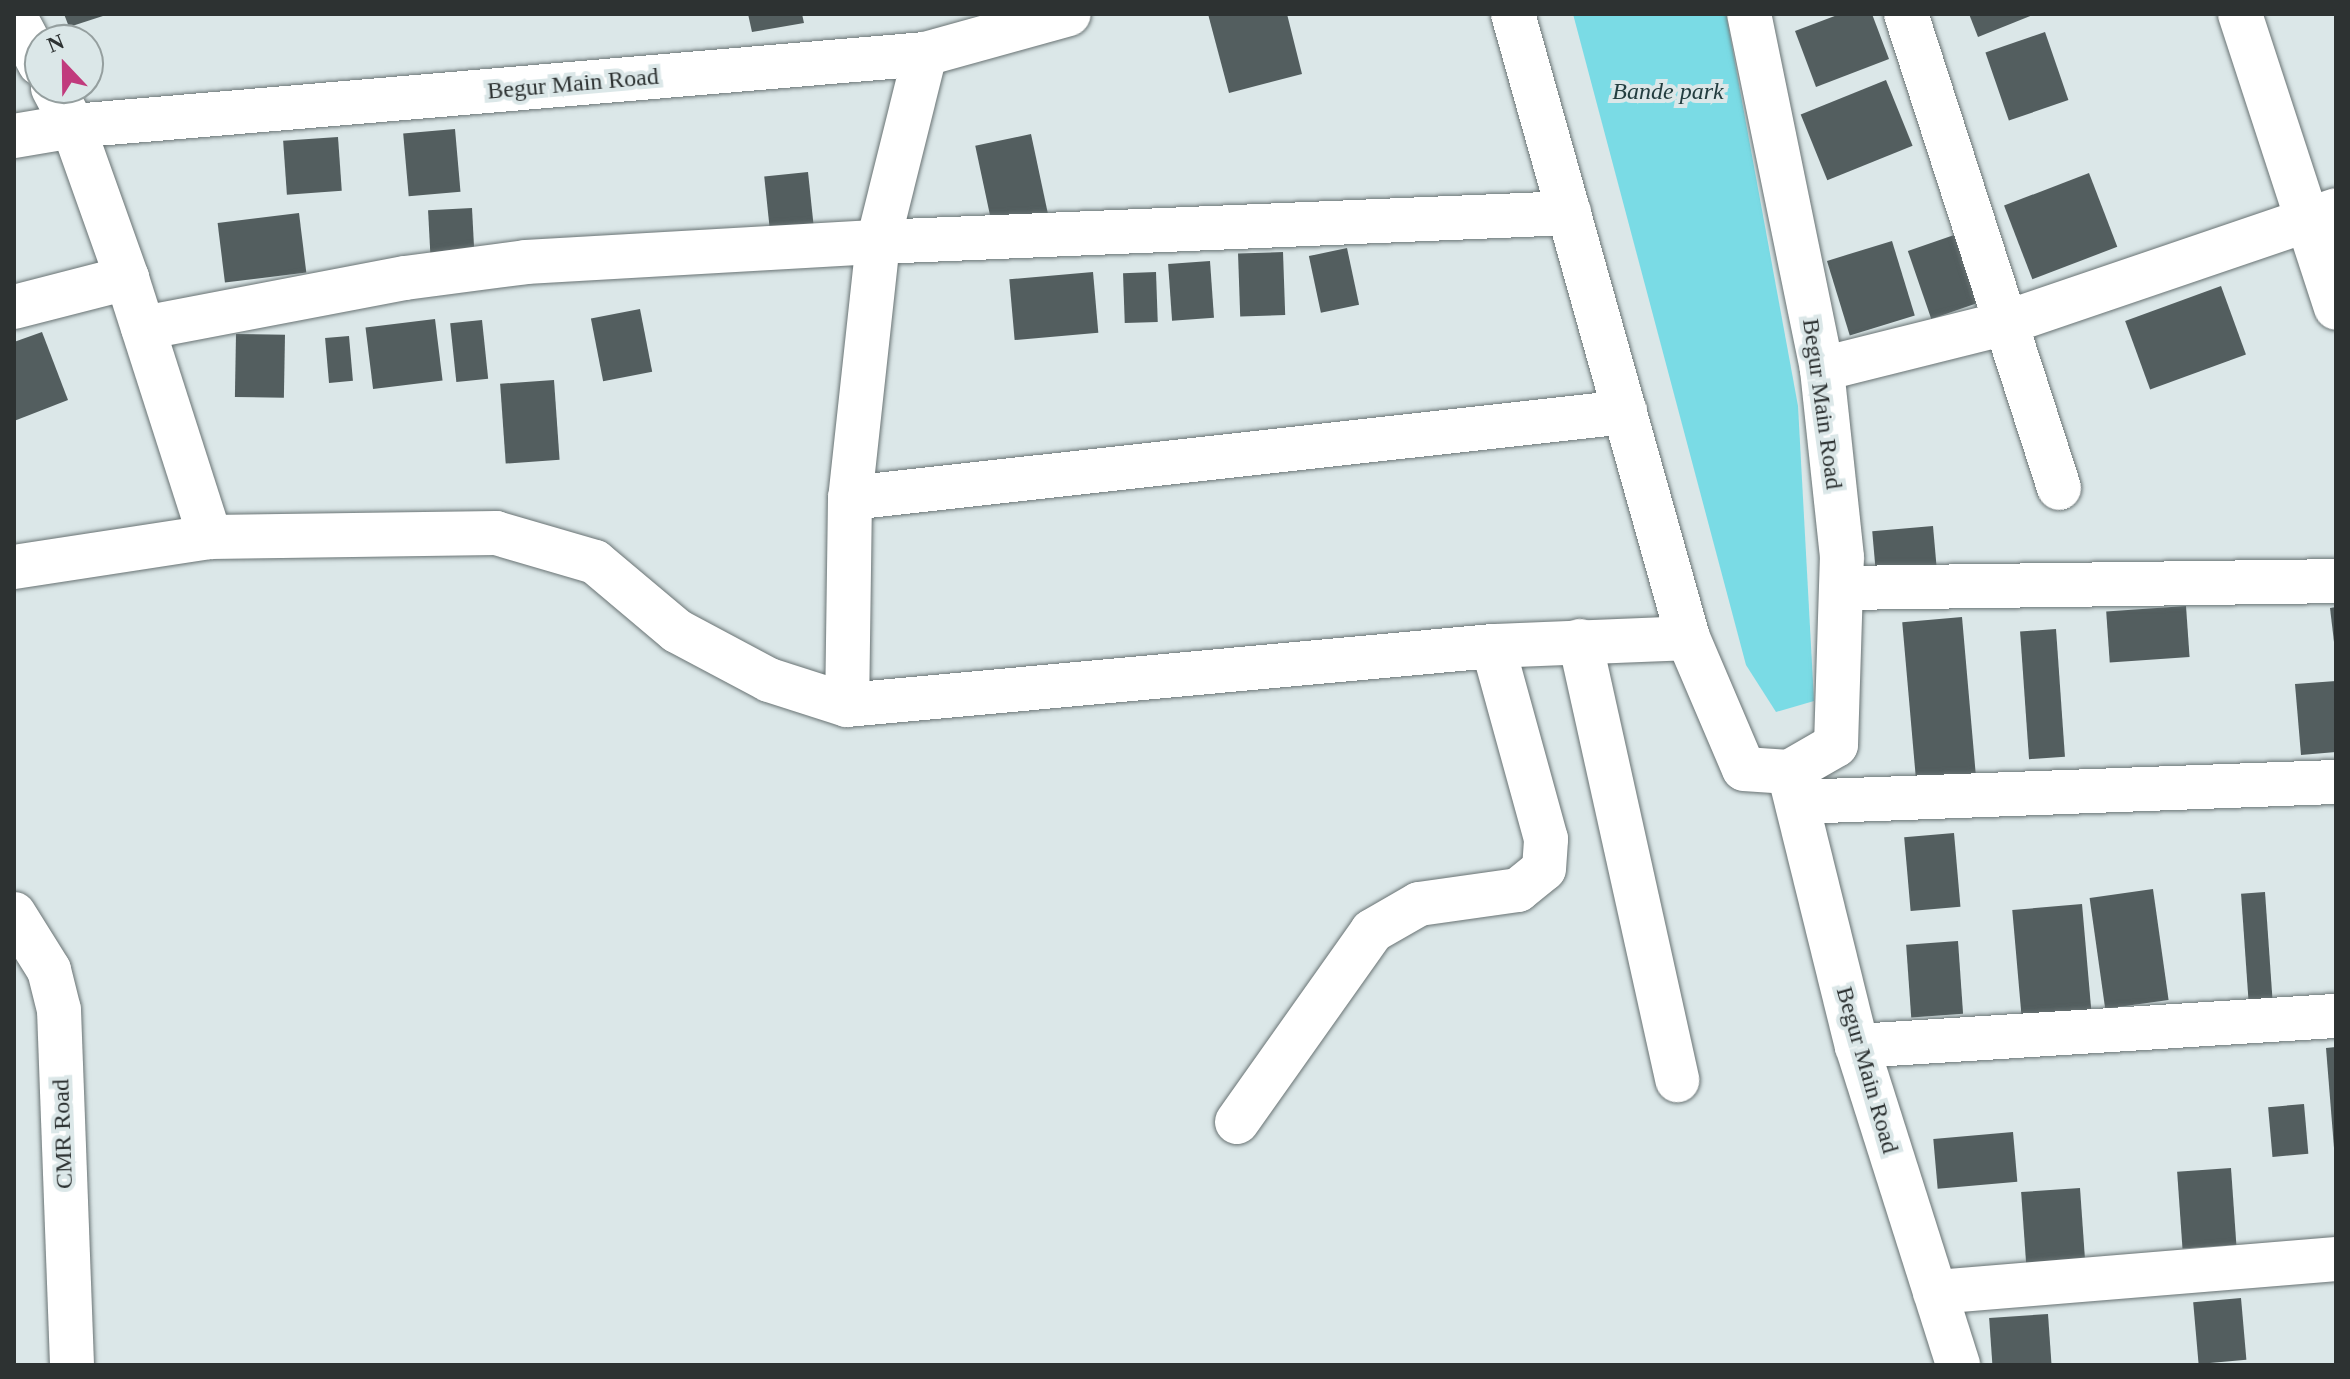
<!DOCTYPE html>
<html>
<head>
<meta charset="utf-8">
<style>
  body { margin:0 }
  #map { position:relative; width:2350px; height:1379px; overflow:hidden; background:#dbe7e8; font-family:Georgia,serif }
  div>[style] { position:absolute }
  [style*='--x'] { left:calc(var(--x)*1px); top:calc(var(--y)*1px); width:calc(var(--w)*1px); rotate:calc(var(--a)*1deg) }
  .green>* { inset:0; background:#7adbe5 }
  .building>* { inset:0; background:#535e5f; transform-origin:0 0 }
  .roads { filter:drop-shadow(0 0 2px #697374) drop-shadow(0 0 2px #697374) }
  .minor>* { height:44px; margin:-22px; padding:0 22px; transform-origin:22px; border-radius:22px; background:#fff }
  span { translate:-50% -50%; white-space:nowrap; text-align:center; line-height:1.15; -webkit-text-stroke:8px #dbe7e8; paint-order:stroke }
  .street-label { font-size:24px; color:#2d3232 }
  .park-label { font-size:24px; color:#233d3f; font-style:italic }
  .frame { position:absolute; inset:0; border:16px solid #2d3232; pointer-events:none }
  .north { position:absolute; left:24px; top:24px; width:80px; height:80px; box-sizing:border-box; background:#dbe7e8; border:2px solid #959f9f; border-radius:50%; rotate:338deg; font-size:22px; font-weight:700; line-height:32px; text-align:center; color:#2d3232 }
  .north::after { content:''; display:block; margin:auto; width:28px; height:36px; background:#c13b7d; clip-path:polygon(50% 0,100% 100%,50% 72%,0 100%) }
</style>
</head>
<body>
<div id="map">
  <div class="green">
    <div style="clip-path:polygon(1573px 14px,1726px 14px,1798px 406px,1814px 701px,1776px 712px,1746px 665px)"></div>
  </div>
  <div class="building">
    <div style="clip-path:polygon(64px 14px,106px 14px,106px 15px,69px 27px)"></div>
    <div style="clip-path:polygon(748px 14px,802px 14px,804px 23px,752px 32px)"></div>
    <div style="clip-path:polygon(1208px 14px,1287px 14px,1302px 74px,1229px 93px)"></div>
    <div style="clip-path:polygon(1840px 14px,1872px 14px,1889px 59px,1816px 87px,1795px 31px)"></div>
    <div style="clip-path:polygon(1969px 14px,2035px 14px,1978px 37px)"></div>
    <div style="left:2045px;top:32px;width:72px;height:63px;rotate:71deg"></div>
    <div style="left:1886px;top:80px;width:71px;height:92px;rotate:68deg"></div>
    <div style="left:455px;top:129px;width:63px;height:52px;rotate:85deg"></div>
    <div style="left:1031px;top:134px;width:85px;height:57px;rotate:78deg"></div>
    <div style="left:338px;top:137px;width:54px;height:55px;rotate:86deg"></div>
    <div style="left:808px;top:172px;width:58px;height:44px;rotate:84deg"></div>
    <div style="left:2089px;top:173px;width:79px;height:91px;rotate:69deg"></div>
    <div style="left:472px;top:208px;width:61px;height:44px;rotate:87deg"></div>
    <div style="left:299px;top:213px;width:60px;height:82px;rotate:83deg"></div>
    <div style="left:1957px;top:234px;width:72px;height:52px;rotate:71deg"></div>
    <div style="left:1892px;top:241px;width:78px;height:68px;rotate:73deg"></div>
    <div style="left:1347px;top:248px;width:58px;height:39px;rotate:78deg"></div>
    <div style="left:1283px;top:252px;width:63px;height:45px;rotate:88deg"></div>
    <div style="left:1210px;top:261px;width:57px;height:42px;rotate:86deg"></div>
    <div style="left:1093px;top:272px;width:61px;height:84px;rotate:85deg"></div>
    <div style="left:1156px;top:272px;width:50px;height:33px;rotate:88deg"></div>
    <div style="left:2221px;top:286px;width:73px;height:102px;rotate:70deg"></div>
    <div style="left:640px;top:309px;width:64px;height:50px;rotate:79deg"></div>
    <div style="left:435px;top:319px;width:62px;height:70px;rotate:83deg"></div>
    <div style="left:482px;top:320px;width:59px;height:32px;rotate:84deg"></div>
    <div style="clip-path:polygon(42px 332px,68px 400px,14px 421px,14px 342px)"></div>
    <div style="left:236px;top:334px;width:49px;height:63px;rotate:1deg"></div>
    <div style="left:349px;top:336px;width:45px;height:24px;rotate:85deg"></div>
    <div style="left:554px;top:380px;width:80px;height:54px;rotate:86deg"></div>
    <div style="left:1933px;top:526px;width:45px;height:61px;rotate:85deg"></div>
    <div style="left:2186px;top:606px;width:51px;height:80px;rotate:86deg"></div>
    <div style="clip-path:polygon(2336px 607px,2336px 642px,2334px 642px,2330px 608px)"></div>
    <div style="left:1962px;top:617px;width:160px;height:60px;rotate:85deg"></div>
    <div style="left:2056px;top:629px;width:128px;height:36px;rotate:86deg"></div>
    <div style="clip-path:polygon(2336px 681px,2336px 752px,2301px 755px,2295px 684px)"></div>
    <div style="left:1954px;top:833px;width:74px;height:50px;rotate:85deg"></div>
    <div style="left:2153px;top:889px;width:112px;height:64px;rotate:82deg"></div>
    <div style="left:2265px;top:892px;width:111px;height:24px;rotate:86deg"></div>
    <div style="left:2082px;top:904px;width:112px;height:70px;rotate:85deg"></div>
    <div style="left:1958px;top:941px;width:73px;height:52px;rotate:86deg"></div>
    <div style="clip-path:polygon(2336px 1047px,2336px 1148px,2334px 1148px,2326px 1048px)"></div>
    <div style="left:2304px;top:1104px;width:50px;height:36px;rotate:85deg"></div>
    <div style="left:2013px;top:1132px;width:50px;height:80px;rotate:85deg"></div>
    <div style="left:2231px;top:1168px;width:77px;height:54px;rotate:86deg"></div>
    <div style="left:2080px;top:1188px;width:72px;height:59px;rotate:86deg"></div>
    <div style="left:2241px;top:1298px;width:62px;height:48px;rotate:85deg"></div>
    <div style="left:2048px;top:1314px;width:51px;height:59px;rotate:86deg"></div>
  </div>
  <div class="roads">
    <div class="minor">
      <div style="--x:1513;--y:14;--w:648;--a:74.33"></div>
      <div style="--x:1688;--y:638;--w:142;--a:66.9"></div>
      <div style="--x:1744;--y:769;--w:45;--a:3.8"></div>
      <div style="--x:1789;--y:772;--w:54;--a:-29.9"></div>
      <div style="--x:1836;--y:745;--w:188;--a:-88.2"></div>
      <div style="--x:1842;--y:557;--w:189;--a:-96.1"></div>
      <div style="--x:1822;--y:369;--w:362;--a:-101.6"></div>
      <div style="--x:1906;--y:14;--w:498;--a:72.1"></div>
      <div style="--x:2240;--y:14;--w:309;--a:71.9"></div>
      <div style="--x:14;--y:15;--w:55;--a:62"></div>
      <div style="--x:925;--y:54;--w:194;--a:104"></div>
      <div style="--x:878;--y:242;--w:258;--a:96.2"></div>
      <div style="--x:850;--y:498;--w:207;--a:90.8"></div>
      <div style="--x:847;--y:705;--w:649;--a:-5.22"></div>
      <div style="--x:1493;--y:646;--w:195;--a:-2.3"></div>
      <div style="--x:14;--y:136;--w:60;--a:-9.6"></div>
      <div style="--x:73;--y:126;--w:855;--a:-4.83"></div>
      <div style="--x:925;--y:54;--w:149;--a:-15.5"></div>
      <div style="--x:14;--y:307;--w:117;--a:-14.4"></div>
      <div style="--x:143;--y:328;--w:267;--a:-10.8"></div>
      <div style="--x:405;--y:278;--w:122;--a:-7.5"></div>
      <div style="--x:526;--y:262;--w:353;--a:-3.3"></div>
      <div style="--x:878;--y:242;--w:692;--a:-2.4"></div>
      <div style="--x:1822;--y:369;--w:186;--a:-14"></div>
      <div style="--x:2002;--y:324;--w:353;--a:-18.8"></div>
      <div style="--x:850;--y:498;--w:780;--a:-6.33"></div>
      <div style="--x:210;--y:537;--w:286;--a:-0.8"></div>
      <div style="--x:496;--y:533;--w:103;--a:16.3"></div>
      <div style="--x:595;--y:562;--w:107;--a:40.1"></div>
      <div style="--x:677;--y:631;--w:104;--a:28"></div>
      <div style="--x:769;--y:680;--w:82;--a:17.8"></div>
      <div style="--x:14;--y:567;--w:198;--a:-8.7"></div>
      <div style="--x:210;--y:537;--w:272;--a:-107.8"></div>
      <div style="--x:127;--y:278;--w:161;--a:-109.6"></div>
      <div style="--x:73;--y:126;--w:43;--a:-117.8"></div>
      <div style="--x:1842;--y:588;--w:494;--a:-0.8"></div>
      <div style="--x:1580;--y:641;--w:450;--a:77.5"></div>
      <div style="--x:1789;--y:772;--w:282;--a:76.1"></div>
      <div style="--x:1857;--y:1046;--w:335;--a:72.4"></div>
      <div style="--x:1797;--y:802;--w:539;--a:-2.13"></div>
      <div style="--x:14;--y:914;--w:66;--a:58"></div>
      <div style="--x:49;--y:970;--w:41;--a:76"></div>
      <div style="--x:59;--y:1010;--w:355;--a:87.9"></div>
      <div style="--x:1857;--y:1046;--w:480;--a:-3.6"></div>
      <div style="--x:1237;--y:1122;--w:234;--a:-54.7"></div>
      <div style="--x:1372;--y:931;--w:54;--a:-29.9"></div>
      <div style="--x:1419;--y:904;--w:100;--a:-8"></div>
      <div style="--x:1518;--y:890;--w:33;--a:-39"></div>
      <div style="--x:1544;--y:869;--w:30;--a:-86"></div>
      <div style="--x:1546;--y:839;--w:200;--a:-105.4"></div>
      <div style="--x:1935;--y:1292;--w:402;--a:-4.7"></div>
    </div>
  </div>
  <div class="street-label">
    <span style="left:573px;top:84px;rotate:-5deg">Begur Main Road</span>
    <span style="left:1822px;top:404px;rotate:82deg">Begur Main Road</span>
    <span style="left:1867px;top:1070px;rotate:74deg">Begur Main Road</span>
    <span style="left:63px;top:1134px;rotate:-92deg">CMR Road</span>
  </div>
  <div class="park-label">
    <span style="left:1668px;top:92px">Bande park</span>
  </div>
  <div class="frame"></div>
  <div class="north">N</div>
</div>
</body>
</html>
